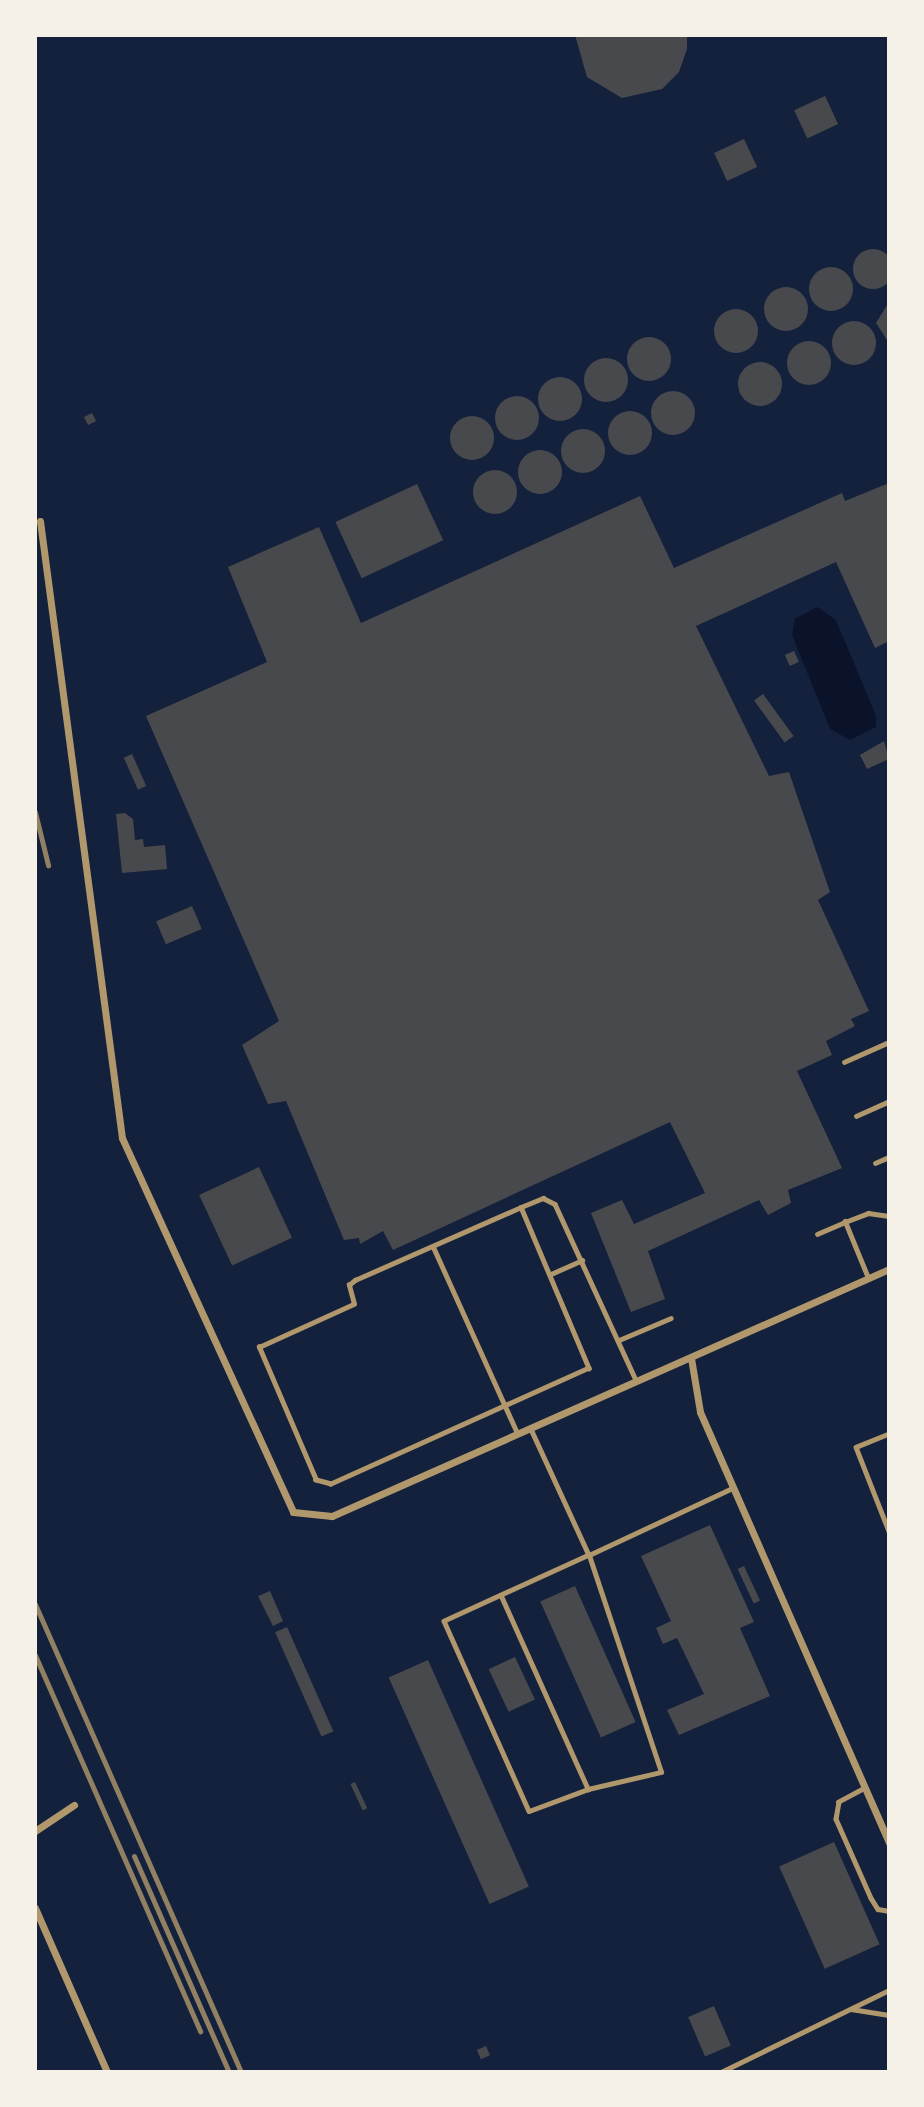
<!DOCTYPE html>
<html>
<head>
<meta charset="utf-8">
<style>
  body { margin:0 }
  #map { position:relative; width:924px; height:2107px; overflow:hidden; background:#14213d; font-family:Lato,sans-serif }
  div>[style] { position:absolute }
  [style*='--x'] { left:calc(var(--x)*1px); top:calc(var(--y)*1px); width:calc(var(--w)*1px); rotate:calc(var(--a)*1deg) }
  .water>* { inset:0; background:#0b132b }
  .building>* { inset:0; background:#48494c; transform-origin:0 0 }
  .round { border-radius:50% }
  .service>* { height:4.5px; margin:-2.25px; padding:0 2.25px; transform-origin:2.25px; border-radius:2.25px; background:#b1986c }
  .minor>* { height:7px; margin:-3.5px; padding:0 3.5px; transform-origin:3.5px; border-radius:3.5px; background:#b1986c }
  .rail>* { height:5px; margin:-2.5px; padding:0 2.5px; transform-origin:2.5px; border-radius:2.5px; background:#918062 }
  span { translate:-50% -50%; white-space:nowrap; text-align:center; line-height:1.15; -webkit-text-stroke:6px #f6f1e7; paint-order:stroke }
  .frame { position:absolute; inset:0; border:37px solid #f6f1e7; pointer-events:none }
</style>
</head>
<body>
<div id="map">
  <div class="water">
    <div style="clip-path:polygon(817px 607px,836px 620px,876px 716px,876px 727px,850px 740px,830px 729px,792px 635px,795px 619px)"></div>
  </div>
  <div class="building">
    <div style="clip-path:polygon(575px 35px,687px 35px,687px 49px,679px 72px,662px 89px,622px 98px,587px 77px)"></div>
    <div style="left:825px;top:96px;width:31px;height:34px;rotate:65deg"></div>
    <div style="left:744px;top:139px;width:31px;height:33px;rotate:65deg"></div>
    <div class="round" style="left:853px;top:249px;width:40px;height:40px"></div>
    <div class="round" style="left:809px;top:267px;width:44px;height:44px"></div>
    <div class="round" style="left:764px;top:287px;width:44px;height:44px"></div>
    <div style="clip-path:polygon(889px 302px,889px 343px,876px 323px)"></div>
    <div class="round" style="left:714px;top:309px;width:44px;height:44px"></div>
    <div class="round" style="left:832px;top:321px;width:44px;height:44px"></div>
    <div class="round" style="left:627px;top:337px;width:44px;height:44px"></div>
    <div class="round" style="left:787px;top:341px;width:44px;height:44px"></div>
    <div class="round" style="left:584px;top:358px;width:44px;height:44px"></div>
    <div class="round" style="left:738px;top:362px;width:44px;height:44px"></div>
    <div class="round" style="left:538px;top:377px;width:44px;height:44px"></div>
    <div class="round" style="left:651px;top:391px;width:44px;height:44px"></div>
    <div class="round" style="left:495px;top:396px;width:44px;height:44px"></div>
    <div class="round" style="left:608px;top:411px;width:44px;height:44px"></div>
    <div style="left:92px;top:413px;width:9px;height:9px;rotate:63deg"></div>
    <div class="round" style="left:450px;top:416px;width:44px;height:44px"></div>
    <div class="round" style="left:561px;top:429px;width:44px;height:44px"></div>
    <div class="round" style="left:518px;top:450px;width:44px;height:44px"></div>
    <div class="round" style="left:473px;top:470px;width:44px;height:44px"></div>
    <div style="clip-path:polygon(889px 483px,889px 641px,875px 648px,836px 562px,696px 626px,769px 776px,789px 772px,830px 892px,818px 900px,869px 1011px,851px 1019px,855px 1026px,826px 1041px,832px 1055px,797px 1071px,842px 1168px,788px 1190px,791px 1203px,768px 1215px,759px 1200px,648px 1251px,665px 1299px,631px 1312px,591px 1213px,622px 1200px,634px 1224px,705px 1193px,670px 1122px,393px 1250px,383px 1231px,360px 1244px,359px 1238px,344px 1240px,286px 1101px,268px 1104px,242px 1045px,279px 1021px,146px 716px,267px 662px,228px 567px,319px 527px,361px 623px,640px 496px,674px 568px,842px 493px,845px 501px)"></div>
    <div style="left:417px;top:484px;width:62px;height:90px;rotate:65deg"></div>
    <div style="left:794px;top:651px;width:12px;height:10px;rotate:66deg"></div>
    <div style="left:763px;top:694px;width:52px;height:11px;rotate:54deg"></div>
    <div style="clip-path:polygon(884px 741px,889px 759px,867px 769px,860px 755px)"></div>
    <div style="left:132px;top:754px;width:35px;height:9px;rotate:66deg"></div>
    <div style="clip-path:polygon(125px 813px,133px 819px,135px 840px,143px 839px,144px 847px,165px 845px,167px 869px,122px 873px,116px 814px)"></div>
    <div style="left:192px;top:906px;width:25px;height:39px;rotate:67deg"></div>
    <div style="left:259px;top:1167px;width:78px;height:66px;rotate:65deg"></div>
    <div style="clip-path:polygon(710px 1525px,754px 1622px,740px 1628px,770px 1696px,679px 1735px,667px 1710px,704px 1694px,677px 1638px,663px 1644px,656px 1628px,671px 1621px,641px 1556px)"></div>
    <div style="left:744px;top:1566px;width:38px;height:7px;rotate:65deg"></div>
    <div style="left:575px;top:1586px;width:149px;height:38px;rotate:66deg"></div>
    <div style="clip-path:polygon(270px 1591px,283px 1621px,273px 1626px,258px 1596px)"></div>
    <div style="left:287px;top:1627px;width:114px;height:13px;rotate:66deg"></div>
    <div style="left:515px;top:1657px;width:47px;height:29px;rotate:65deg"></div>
    <div style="left:428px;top:1660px;width:248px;height:43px;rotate:66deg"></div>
    <div style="left:355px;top:1782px;width:29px;height:5px;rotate:65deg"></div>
    <div style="left:834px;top:1842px;width:112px;height:60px;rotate:66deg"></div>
    <div style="left:714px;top:2006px;width:43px;height:28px;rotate:67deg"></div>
    <div style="left:486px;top:2046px;width:10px;height:10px;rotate:66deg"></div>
  </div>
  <div class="service">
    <div style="--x:844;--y:1062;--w:49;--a:-24"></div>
    <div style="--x:856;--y:1116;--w:36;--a:-24"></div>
    <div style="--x:875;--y:1163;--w:15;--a:-23"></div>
    <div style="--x:521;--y:1207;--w:175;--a:67.1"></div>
    <div style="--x:589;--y:1368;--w:283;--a:155.8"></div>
    <div style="--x:331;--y:1484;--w:16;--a:-165"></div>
    <div style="--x:316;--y:1480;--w:145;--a:-113.2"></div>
    <div style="--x:259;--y:1347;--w:104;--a:-24.4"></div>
    <div style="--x:354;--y:1304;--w:20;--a:-105"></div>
    <div style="--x:349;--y:1285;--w:8;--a:-40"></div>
    <div style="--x:355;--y:1280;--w:181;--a:-23.7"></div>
    <div style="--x:521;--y:1207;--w:24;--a:-22"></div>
    <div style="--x:543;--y:1198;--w:13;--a:27"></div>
    <div style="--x:555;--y:1204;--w:194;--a:65.3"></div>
    <div style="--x:817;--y:1234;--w:30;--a:-23"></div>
    <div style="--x:433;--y:1246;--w:206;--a:65.7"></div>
    <div style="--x:551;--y:1274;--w:34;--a:-24"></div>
    <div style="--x:868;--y:1278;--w:61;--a:-112.3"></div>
    <div style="--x:845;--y:1222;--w:25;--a:-21"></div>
    <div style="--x:868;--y:1213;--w:21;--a:8"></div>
    <div style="--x:619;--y:1340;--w:56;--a:-22.9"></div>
    <div style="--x:531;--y:1429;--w:139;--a:65.3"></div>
    <div style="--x:589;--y:1555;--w:159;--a:-25"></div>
    <div style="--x:889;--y:1434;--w:35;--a:158"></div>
    <div style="--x:856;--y:1447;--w:90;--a:68.6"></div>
    <div style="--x:501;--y:1595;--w:213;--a:65.8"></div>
    <div style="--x:588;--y:1789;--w:75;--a:-13.1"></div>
    <div style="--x:661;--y:1772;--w:229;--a:-108.4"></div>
    <div style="--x:589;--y:1555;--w:159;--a:155.5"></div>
    <div style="--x:444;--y:1621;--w:208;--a:65.9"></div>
    <div style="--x:529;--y:1811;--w:63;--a:-20.4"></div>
    <div style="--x:865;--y:1788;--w:30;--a:152"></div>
    <div style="--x:839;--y:1802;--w:17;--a:100"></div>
    <div style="--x:836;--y:1819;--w:86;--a:66.1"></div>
    <div style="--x:871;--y:1898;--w:13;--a:58"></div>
    <div style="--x:878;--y:1909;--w:11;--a:10"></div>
    <div style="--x:851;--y:2009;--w:38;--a:9"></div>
    <div style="--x:721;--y:2072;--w:187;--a:-26"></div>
  </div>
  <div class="minor">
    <div style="--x:40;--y:521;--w:622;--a:82.43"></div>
    <div style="--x:122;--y:1138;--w:411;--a:65.4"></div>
    <div style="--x:293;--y:1512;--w:39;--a:6"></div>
    <div style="--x:332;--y:1516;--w:609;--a:-23.91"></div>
    <div style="--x:691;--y:1358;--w:55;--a:80.5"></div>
    <div style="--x:700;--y:1412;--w:471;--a:66.3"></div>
    <div style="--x:35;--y:1831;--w:47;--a:-33.7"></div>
    <div style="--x:35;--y:1908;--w:179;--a:66.3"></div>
  </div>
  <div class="rail">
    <div style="--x:35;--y:812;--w:55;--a:76.2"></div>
    <div style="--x:35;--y:1604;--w:511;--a:66.24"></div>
    <div style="--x:35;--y:1655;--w:411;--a:66.3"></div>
    <div style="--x:134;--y:1856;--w:236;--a:66.3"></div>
  </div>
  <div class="frame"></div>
</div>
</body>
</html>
